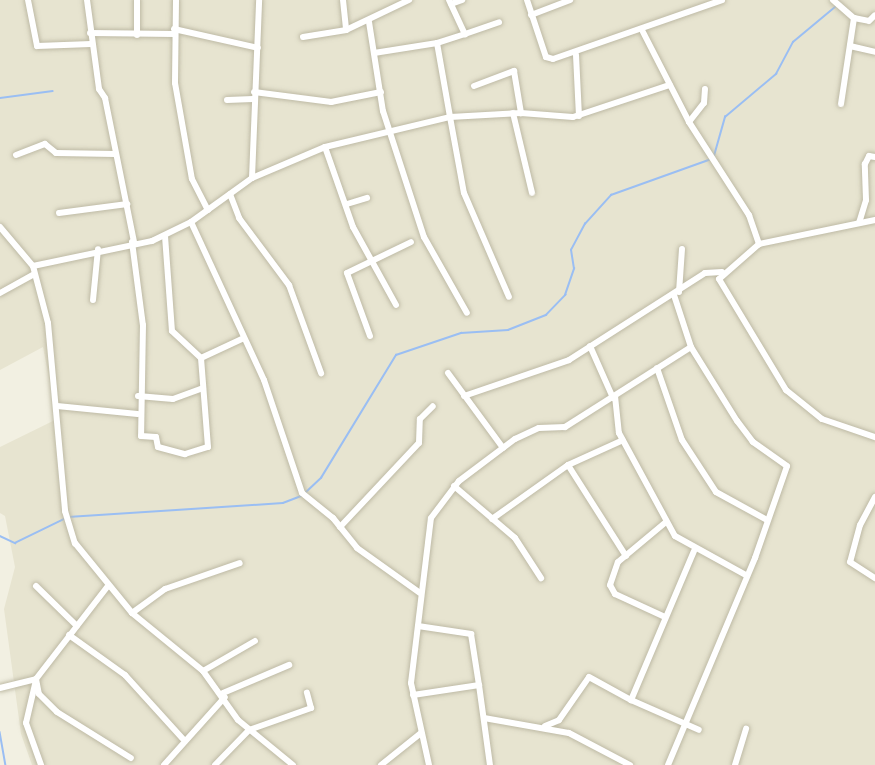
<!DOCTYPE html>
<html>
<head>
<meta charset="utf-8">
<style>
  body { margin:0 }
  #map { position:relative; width:875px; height:765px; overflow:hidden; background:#f2f0e2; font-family:"Alegreya Sans",sans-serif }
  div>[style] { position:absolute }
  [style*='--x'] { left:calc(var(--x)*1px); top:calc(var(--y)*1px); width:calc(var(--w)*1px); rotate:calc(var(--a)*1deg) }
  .residential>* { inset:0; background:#e7e4d0 }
  .stream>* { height:1.5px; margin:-0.75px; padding:0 0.75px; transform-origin:0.75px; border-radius:0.75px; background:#9abef3 }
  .roads { filter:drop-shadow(0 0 2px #bebaa5) drop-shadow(0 0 2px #bebaa5) }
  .minor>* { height:6px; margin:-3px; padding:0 3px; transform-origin:3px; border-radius:3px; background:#fff }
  span { translate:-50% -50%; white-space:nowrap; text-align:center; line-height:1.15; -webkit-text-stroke:4.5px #fff; paint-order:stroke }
</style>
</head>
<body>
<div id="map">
  <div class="residential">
    <div style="clip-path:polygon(0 0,875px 0,875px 765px,32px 765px,21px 734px,4px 609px,15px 567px,5px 516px,0 513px,0 447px,57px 419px,43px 347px,0 370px)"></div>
  </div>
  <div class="stream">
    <div style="--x:0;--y:98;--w:53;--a:-7.5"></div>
    <div style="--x:714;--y:156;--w:41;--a:-74.2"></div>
    <div style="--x:725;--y:117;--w:67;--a:-40.1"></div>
    <div style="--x:776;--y:74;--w:36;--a:-62"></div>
    <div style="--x:793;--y:42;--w:55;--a:-39.8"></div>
    <div style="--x:305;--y:493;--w:22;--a:-43"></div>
    <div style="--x:321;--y:478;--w:144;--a:-58.6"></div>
    <div style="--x:396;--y:355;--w:69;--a:-18.7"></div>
    <div style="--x:461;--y:333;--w:47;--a:-3.7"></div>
    <div style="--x:508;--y:330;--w:41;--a:-21.5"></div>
    <div style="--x:546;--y:315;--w:28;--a:-46"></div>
    <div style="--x:565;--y:295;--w:28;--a:-71"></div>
    <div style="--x:574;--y:269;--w:19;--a:-99"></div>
    <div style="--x:571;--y:250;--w:30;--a:-62"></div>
    <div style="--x:585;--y:224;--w:39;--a:-48"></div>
    <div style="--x:611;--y:195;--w:104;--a:-19.7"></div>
    <div style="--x:68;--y:517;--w:215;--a:-3.7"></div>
    <div style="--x:283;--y:503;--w:19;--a:-21"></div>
    <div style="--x:0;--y:536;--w:17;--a:25"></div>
    <div style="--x:15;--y:543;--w:55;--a:-26.1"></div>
    <div style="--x:0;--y:732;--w:34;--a:80"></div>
  </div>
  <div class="roads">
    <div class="minor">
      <div style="--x:28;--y:0;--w:47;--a:78.9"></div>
      <div style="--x:37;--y:46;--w:54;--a:-2.1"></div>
      <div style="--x:87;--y:0;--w:90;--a:82.3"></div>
      <div style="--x:99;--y:89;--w:11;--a:56"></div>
      <div style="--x:105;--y:98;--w:147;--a:78.6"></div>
      <div style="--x:176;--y:0;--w:83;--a:90.7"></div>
      <div style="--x:175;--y:83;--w:97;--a:80"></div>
      <div style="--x:192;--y:179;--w:35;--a:63"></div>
      <div style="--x:343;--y:0;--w:30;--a:84"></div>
      <div style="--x:449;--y:0;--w:38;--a:65"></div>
      <div style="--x:465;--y:34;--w:29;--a:162"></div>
      <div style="--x:437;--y:43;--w:75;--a:80"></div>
      <div style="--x:450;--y:117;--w:71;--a:-3.2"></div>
      <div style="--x:521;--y:113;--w:52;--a:4.4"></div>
      <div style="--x:573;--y:117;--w:102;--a:-18.3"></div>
      <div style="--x:527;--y:0;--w:60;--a:71.6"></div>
      <div style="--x:546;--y:57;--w:7;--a:16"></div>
      <div style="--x:553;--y:59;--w:179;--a:-19.2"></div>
      <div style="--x:833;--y:0;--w:28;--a:41"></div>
      <div style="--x:854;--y:18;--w:15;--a:11"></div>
      <div style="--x:869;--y:21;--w:8;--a:-45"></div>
      <div style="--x:451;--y:4;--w:12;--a:-20"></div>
      <div style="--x:531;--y:15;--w:42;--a:-21"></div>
      <div style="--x:369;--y:22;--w:90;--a:81.1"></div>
      <div style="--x:383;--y:111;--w:133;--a:72"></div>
      <div style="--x:424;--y:237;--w:87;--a:60.5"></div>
      <div style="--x:174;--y:29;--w:86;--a:12.7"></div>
      <div style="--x:643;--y:32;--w:101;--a:62.9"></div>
      <div style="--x:689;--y:122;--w:111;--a:57.2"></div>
      <div style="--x:749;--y:215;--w:31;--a:71"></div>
      <div style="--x:90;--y:33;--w:85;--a:0.7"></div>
      <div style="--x:465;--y:34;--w:36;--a:-19"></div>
      <div style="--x:137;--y:35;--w:35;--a:-90"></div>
      <div style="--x:303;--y:37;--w:44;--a:-9.2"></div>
      <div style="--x:346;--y:30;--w:70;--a:-25.5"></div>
      <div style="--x:850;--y:46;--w:26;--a:13"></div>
      <div style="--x:374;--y:53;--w:64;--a:-9"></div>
      <div style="--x:576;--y:55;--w:61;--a:87.2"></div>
      <div style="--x:474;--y:86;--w:43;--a:-20.6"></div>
      <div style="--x:514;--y:71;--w:43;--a:80.5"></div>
      <div style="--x:254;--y:92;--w:78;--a:7.4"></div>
      <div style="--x:331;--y:102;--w:51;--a:-11.3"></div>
      <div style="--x:227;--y:100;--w:26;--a:-2"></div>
      <div style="--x:841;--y:104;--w:87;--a:-81.4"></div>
      <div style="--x:513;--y:113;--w:82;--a:76.6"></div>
      <div style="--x:689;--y:122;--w:24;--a:-52"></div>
      <div style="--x:704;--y:103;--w:14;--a:-86"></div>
      <div style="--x:325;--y:147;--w:85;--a:70.7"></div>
      <div style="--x:353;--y:227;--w:89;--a:61.1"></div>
      <div style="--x:16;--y:155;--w:31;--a:-21"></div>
      <div style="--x:45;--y:144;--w:14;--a:39"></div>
      <div style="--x:56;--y:153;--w:59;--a:1"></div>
      <div style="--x:252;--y:178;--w:178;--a:-87.7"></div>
      <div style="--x:230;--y:194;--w:26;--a:69"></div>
      <div style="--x:239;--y:218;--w:84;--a:53.3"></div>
      <div style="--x:289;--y:285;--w:94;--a:70"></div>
      <div style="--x:347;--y:204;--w:21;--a:-17"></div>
      <div style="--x:59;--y:213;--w:69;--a:-7.5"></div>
      <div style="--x:875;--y:220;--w:118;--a:168.3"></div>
      <div style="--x:759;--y:244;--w:53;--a:138.8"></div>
      <div style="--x:719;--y:279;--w:130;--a:58.9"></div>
      <div style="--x:786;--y:390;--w:46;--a:38.9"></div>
      <div style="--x:822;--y:419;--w:56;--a:18.8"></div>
      <div style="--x:191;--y:222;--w:174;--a:65.2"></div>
      <div style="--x:264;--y:380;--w:119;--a:71.4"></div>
      <div style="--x:302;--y:493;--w:40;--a:39"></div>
      <div style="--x:333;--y:518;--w:38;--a:51"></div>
      <div style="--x:357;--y:548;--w:77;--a:35.5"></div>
      <div style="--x:859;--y:223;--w:24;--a:-73"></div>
      <div style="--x:866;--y:200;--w:36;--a:-92"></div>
      <div style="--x:865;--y:164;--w:9;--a:-63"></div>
      <div style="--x:869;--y:156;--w:6;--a:9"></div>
      <div style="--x:0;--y:227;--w:51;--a:49.8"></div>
      <div style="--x:33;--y:266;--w:59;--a:75.3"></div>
      <div style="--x:48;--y:323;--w:189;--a:84.8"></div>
      <div style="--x:65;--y:511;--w:34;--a:73"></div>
      <div style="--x:75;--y:543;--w:90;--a:50.8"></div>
      <div style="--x:132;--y:613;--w:92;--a:39.2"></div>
      <div style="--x:203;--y:671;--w:60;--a:54.5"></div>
      <div style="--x:238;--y:720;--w:71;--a:39.3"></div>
      <div style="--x:165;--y:236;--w:95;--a:85.8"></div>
      <div style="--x:172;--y:331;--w:40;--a:43"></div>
      <div style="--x:132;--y:242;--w:84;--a:82.5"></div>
      <div style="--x:143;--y:325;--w:111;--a:91"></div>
      <div style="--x:141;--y:436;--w:15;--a:4"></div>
      <div style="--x:156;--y:437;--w:10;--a:79"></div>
      <div style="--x:158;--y:447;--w:28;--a:15"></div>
      <div style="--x:185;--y:454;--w:24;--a:-17"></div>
      <div style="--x:208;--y:447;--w:89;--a:-94.5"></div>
      <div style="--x:201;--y:358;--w:45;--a:-24.9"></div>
      <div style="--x:33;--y:266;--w:122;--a:-11.9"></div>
      <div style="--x:152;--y:241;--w:43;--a:-26"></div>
      <div style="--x:191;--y:222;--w:75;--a:-35.8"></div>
      <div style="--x:252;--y:178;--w:79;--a:-23"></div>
      <div style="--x:325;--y:147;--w:129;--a:-13.5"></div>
      <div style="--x:450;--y:117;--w:77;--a:79.6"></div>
      <div style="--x:464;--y:193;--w:113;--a:66.6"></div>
      <div style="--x:679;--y:292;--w:43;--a:-86"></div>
      <div style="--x:0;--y:293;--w:38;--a:-29"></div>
      <div style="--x:93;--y:300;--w:51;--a:-84.4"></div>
      <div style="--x:370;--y:336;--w:67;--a:-110.1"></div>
      <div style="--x:347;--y:273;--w:71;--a:-25.8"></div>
      <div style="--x:590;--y:346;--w:57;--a:66.1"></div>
      <div style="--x:657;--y:368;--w:76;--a:70.9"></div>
      <div style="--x:682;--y:440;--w:62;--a:56.8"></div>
      <div style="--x:716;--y:492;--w:58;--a:28.8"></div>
      <div style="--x:448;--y:373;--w:93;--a:53.7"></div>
      <div style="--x:138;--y:396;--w:35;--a:5"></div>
      <div style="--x:173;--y:399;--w:32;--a:-20"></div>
      <div style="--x:464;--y:396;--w:111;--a:-18.9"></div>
      <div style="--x:569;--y:360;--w:161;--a:-32.6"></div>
      <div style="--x:705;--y:273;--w:17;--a:-3"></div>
      <div style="--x:615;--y:396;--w:37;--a:84"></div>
      <div style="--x:619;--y:433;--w:117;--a:61.5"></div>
      <div style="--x:675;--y:536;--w:81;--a:28.8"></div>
      <div style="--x:57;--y:406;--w:81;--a:5.6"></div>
      <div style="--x:568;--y:465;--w:108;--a:57.5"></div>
      <div style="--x:454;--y:486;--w:80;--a:40.4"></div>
      <div style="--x:515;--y:538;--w:48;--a:57"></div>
      <div style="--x:875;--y:497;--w:32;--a:118"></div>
      <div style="--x:860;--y:525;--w:38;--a:105"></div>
      <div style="--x:850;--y:562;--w:30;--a:33"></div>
      <div style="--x:492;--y:519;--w:93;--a:-35.4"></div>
      <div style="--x:568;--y:465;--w:60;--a:-24.4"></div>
      <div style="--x:340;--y:527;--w:115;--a:-46.8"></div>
      <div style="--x:419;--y:443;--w:24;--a:-88"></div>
      <div style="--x:420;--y:419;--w:18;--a:-45"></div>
      <div style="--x:694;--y:551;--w:162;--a:112.9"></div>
      <div style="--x:631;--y:700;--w:74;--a:23.8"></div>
      <div style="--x:36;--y:586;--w:57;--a:44.3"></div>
      <div style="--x:132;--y:613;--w:41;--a:-36"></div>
      <div style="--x:165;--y:589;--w:79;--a:-19.1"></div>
      <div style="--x:665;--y:617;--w:55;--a:-155.3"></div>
      <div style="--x:615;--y:594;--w:10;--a:-119"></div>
      <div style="--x:610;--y:585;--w:24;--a:-71"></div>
      <div style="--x:618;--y:562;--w:62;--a:-39.8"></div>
      <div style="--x:418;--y:626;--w:54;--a:8.6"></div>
      <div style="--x:471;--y:634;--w:52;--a:81.1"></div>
      <div style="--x:69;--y:635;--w:69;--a:35.5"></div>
      <div style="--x:125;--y:675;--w:86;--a:47.8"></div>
      <div style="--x:203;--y:671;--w:60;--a:-30"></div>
      <div style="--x:36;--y:679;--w:15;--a:79"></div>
      <div style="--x:39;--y:694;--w:25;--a:45"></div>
      <div style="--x:57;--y:712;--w:87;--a:31.9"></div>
      <div style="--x:36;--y:680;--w:44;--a:103.1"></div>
      <div style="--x:26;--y:723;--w:45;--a:70.3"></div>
      <div style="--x:0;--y:688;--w:37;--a:-14"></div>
      <div style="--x:36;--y:679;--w:116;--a:-52.3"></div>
      <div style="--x:223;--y:693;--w:72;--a:-23"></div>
      <div style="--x:413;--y:695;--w:67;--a:-8.6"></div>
      <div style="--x:479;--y:685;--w:81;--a:82.2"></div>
      <div style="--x:484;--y:718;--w:86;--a:10"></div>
      <div style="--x:569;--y:733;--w:69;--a:27.7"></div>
      <div style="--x:545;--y:726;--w:15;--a:-23"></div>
      <div style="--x:559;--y:720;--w:52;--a:-55.1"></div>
      <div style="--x:589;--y:677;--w:48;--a:28.7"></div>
      <div style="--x:164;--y:765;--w:91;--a:-48.1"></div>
      <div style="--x:215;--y:765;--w:49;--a:-45.8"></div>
      <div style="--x:249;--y:730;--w:66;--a:-19.5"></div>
      <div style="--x:311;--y:708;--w:16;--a:-105"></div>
      <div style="--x:381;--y:765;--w:51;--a:-38.7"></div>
      <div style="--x:429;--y:765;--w:84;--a:-102.4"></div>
      <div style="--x:411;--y:683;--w:166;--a:-83.1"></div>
      <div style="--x:431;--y:518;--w:46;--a:-52.9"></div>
      <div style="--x:459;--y:481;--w:70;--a:-36.9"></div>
      <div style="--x:515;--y:439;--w:26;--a:-25"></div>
      <div style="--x:539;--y:428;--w:26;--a:-2"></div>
      <div style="--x:565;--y:427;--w:149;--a:-32.4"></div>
      <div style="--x:668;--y:765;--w:225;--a:-67.2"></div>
      <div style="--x:755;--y:558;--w:97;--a:-70.8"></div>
      <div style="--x:787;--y:466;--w:42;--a:-144.8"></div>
      <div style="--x:753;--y:442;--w:26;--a:-127"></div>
      <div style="--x:737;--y:421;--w:87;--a:-121.9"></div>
      <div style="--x:691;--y:347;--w:55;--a:-108.1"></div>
      <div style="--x:735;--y:765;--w:38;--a:-73"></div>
    </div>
  </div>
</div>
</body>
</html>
